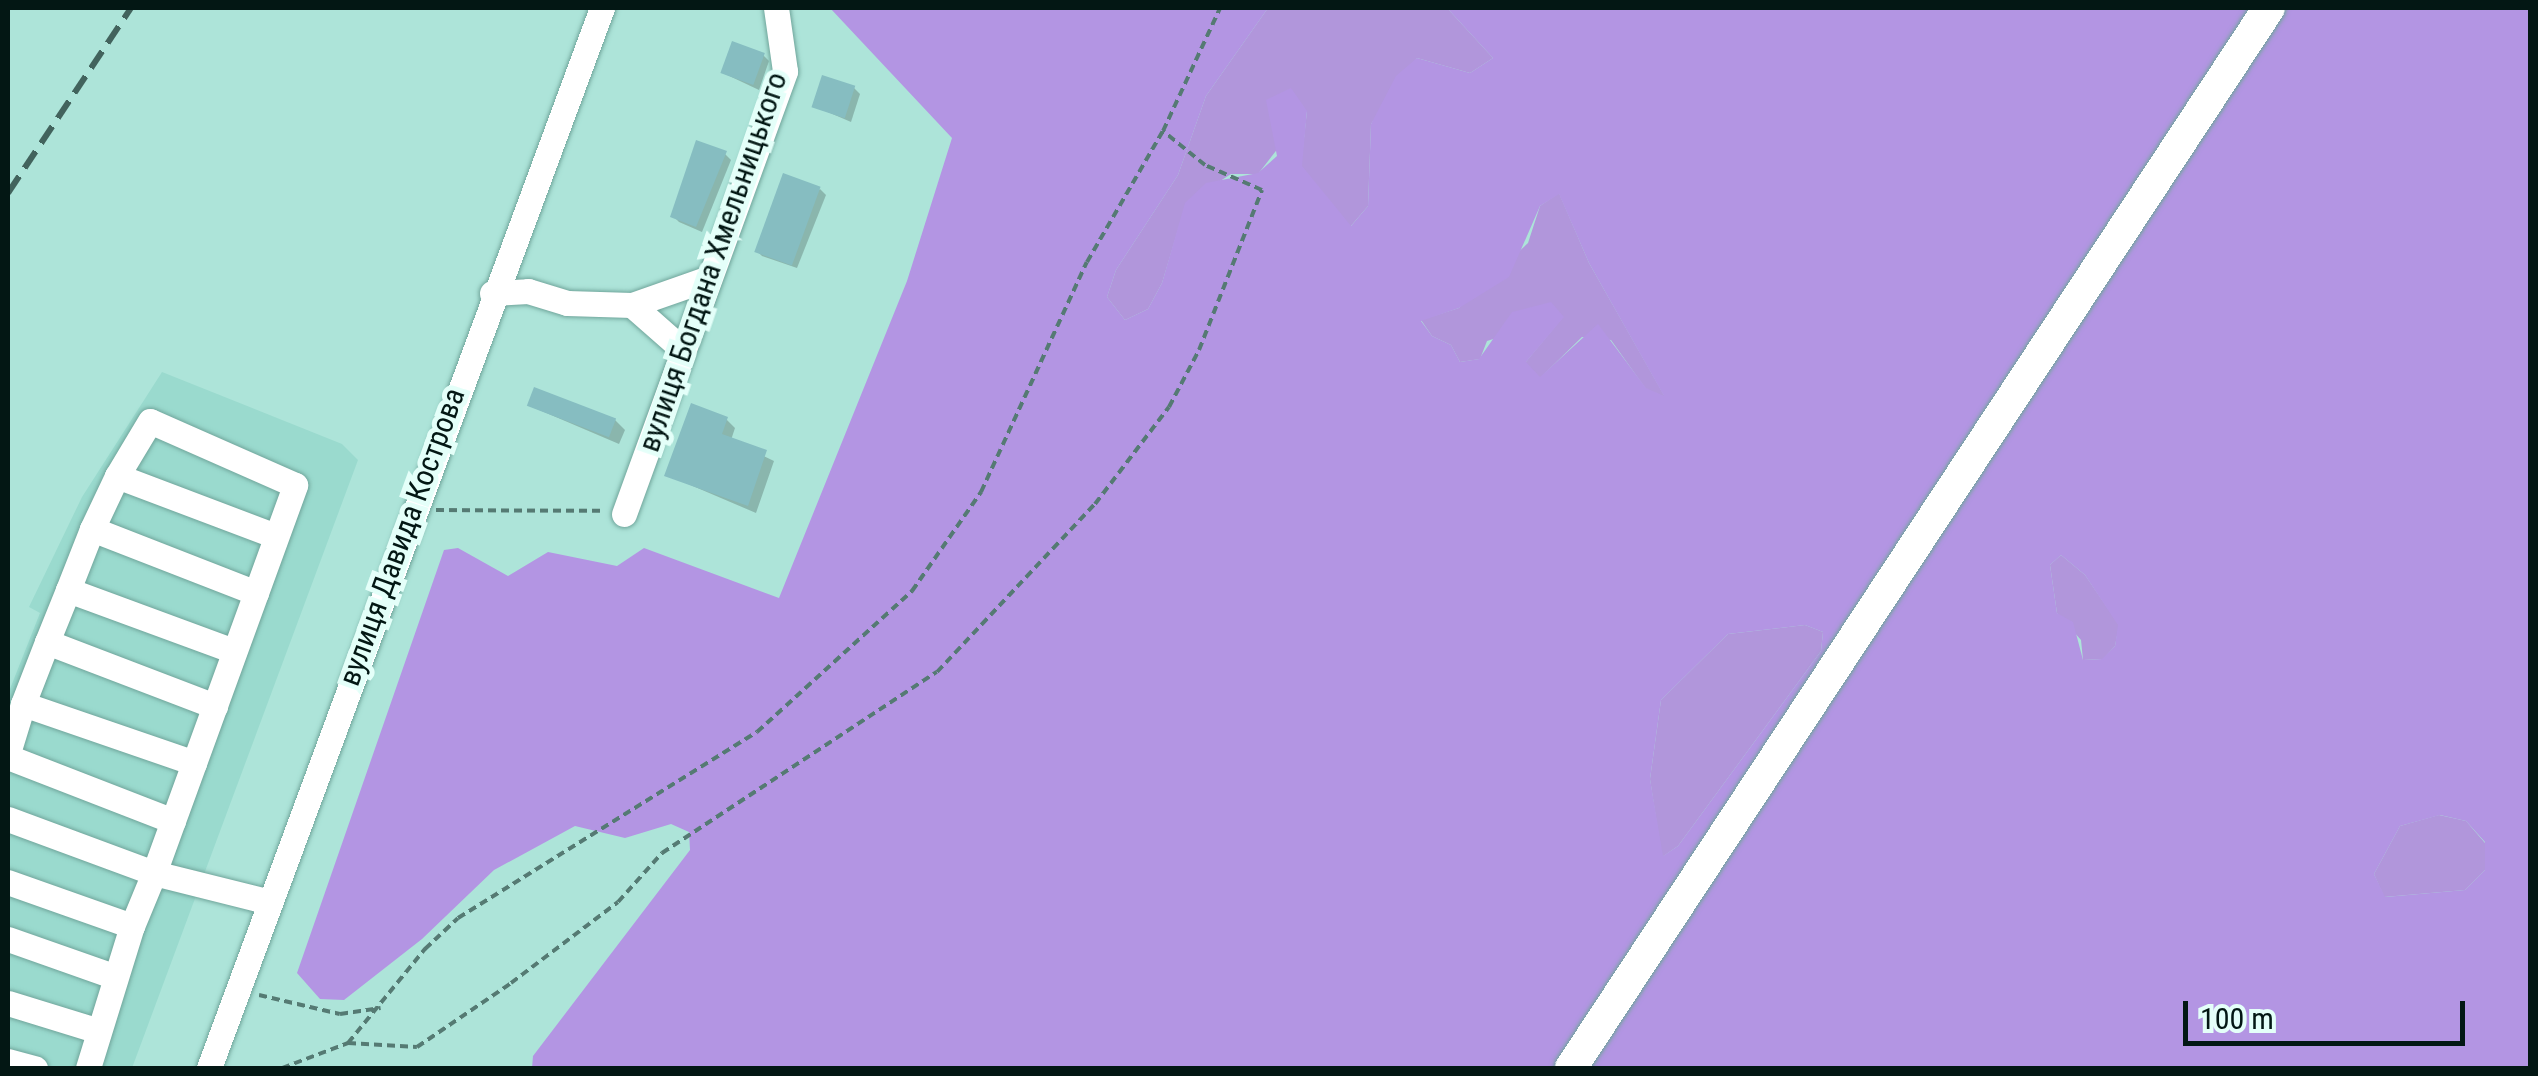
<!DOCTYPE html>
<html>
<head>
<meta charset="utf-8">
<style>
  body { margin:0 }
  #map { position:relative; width:2538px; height:1076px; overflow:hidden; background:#ade4d9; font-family:"Roboto Condensed",sans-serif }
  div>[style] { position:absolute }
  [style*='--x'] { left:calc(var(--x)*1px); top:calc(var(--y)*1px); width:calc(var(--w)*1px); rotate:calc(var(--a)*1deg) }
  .built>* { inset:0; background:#9adace }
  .green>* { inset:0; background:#b196db }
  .forest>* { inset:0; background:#b395e3 }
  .shadow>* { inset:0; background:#0003 }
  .building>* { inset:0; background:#86bdc1; transform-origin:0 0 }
  .path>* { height:4px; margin-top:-2px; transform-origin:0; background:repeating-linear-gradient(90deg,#557a73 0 8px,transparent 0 13px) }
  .roads { filter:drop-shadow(0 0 2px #70a59b) drop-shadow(0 0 2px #70a59b) }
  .minor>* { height:25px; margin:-12.5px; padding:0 12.5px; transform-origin:12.5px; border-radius:12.5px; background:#fff }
  .major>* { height:32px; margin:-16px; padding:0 16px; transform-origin:16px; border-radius:16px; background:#fff }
  .rail>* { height:6px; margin-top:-3px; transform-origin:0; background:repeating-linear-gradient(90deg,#42635d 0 20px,transparent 0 30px) }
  span { translate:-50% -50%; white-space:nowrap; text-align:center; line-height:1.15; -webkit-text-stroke:10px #e4fff9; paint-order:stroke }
  .street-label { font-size:30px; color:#031714 }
  .frame { position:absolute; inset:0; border:10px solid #031714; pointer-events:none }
  .scale { position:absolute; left:2183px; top:1001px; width:282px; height:45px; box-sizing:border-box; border:5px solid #031714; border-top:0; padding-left:12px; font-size:30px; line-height:35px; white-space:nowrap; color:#031714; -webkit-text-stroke:8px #e4fff9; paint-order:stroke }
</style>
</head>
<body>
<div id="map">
  <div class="built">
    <div style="clip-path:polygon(162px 372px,342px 444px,358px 460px,132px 1068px,8px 1068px,8px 694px,40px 613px,29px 607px,82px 497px)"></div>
  </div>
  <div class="green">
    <div style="clip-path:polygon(1268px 8px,1447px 8px,1493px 58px,1470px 73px,1417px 58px,1371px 124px,1368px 206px,1350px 227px,1301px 166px,1307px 111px,1258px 174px,1231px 174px,1186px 203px,1162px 283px,1148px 309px,1125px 320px,1107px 297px,1116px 270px,1178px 175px,1206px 96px)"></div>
    <div style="clip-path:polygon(1559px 193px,1589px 263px,1665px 397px,1646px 389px,1611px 340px,1582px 337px,1540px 378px,1525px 363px,1563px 317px,1487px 341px,1480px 359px,1460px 362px,1451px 345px,1432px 336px,1421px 320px,1459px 308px,1528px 243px,1540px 206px)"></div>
    <div style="clip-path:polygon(2061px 555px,2085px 575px,2119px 625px,2115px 646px,2103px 659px,2083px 660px,2081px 640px,2057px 613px,2050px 565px)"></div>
    <div style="clip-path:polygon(1805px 625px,1823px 632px,1821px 651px,1678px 846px,1662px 857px,1650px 779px,1661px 700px,1728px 634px)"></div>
    <div style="clip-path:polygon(2439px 815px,2466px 821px,2485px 843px,2485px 870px,2465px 890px,2384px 897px,2374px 874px,2400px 826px)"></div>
  </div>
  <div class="forest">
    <div style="clip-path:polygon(evenodd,830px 8px,1268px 8px,1206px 96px,1178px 175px,1116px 270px,1107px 297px,1125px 320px,1148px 309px,1162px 283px,1185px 203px,1206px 183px,1258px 173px,1277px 156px,1266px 100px,1291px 88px,1307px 111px,1302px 166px,1351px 226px,1368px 206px,1371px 124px,1396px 76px,1417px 58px,1470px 73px,1493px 58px,1447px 8px,2530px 8px,2530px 1068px,532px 1068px,533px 1056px,690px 850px,689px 832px,671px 824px,625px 838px,575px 826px,494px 870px,422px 939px,344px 1000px,320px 999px,297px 973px,444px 550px,458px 548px,508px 576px,548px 552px,617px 566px,644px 548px,779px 598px,907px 281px,952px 138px,830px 8px,1559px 194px,1589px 263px,1664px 396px,1646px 388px,1598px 324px,1540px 377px,1526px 362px,1564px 317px,1551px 302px,1512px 312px,1479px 359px,1460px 362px,1451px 345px,1432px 336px,1421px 321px,1459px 308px,1509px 277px,1540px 206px,1559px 194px,830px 8px,2061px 555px,2085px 575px,2118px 625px,2115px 646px,2102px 659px,2083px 660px,2073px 622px,2057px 613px,2050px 565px,2061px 555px,830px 8px,1805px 625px,1823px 632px,1821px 651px,1678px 846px,1663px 856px,1650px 779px,1661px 700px,1728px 634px,1805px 625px,830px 8px,2440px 815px,2466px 821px,2485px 842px,2485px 870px,2465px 890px,2385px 897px,2374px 874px,2400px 826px,2440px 815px)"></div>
  </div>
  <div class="shadow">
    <div style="clip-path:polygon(763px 55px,769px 61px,759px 90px,723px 73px)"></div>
    <div style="clip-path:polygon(854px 88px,860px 94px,851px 122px,814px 106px)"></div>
    <div style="clip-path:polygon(725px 154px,731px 160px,702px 232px,679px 222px,673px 216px)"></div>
    <div style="clip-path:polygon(820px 189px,826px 195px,797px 268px,762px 256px,756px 250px)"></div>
    <div style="clip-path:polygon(530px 406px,615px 420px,625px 430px,619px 444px)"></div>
    <div style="clip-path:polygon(726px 419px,735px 428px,731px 440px,774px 461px,756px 513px,667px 475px)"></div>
  </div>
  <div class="building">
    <div style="left:732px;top:41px;width:35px;height:34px;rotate:20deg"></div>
    <div style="left:822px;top:75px;width:35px;height:34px;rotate:18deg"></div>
    <div style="clip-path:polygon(696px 140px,727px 151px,696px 227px,670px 217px)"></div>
    <div style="left:783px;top:173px;width:40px;height:84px;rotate:20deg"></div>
    <div style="left:534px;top:387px;width:88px;height:20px;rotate:21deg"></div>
    <div style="clip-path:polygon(691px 403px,728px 417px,722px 434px,767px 450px,748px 506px,664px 476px)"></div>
  </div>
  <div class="path">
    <div style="--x:436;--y:510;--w:166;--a:0.3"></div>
    <div style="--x:259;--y:995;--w:83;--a:13.2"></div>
    <div style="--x:340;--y:1014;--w:41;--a:-8.3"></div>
    <div style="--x:348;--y:1043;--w:69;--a:3.3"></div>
    <div style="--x:417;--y:1047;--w:114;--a:-34.2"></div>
    <div style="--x:511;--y:983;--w:134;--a:-37.1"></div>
    <div style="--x:618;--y:902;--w:66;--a:-48.1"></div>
    <div style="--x:662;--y:853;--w:329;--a:-33.4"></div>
    <div style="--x:937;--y:672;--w:231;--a:-46.8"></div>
    <div style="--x:1095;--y:504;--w:122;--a:-52.7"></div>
    <div style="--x:1169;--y:407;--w:64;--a:-62.2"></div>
    <div style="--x:1199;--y:350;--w:172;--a:-68.5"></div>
    <div style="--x:1262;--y:190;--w:62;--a:-156.3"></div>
    <div style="--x:1205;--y:165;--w:54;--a:-141"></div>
    <div style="--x:282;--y:1068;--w:71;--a:-20.7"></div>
    <div style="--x:348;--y:1043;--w:122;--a:-50.7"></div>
    <div style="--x:425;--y:949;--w:45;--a:-43.2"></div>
    <div style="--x:458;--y:918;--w:352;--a:-31.9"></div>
    <div style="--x:757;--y:732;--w:210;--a:-42.3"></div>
    <div style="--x:912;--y:591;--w:121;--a:-55.1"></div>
    <div style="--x:981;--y:492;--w:253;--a:-65.3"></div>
    <div style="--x:1087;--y:262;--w:151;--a:-59.9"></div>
    <div style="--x:1163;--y:131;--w:136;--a:-65.1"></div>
  </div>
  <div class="roads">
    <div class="minor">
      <div style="--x:492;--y:293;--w:36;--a:-3"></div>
      <div style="--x:528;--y:291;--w:41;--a:17.1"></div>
      <div style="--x:567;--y:303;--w:65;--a:1.8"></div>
      <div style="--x:632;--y:305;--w:82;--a:-19.3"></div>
      <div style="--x:632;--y:305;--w:68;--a:41.4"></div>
      <div style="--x:117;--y:476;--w:59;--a:115.3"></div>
      <div style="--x:92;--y:529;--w:176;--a:21.3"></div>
      <div style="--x:624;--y:514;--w:471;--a:-70"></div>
      <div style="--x:785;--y:71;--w:64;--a:-98.1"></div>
      <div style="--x:92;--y:529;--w:66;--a:111.5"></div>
      <div style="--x:68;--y:590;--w:177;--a:20.2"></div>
      <div style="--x:68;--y:590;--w:56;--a:112"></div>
      <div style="--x:47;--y:642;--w:180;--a:20.9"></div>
      <div style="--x:47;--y:642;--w:66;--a:111.2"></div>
      <div style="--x:23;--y:704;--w:181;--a:19"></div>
      <div style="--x:8;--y:753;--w:51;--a:-73"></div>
      <div style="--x:8;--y:757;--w:177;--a:21.2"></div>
      <div style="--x:8;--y:819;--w:156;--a:20.3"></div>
      <div style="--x:154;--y:873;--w:57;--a:112.5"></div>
      <div style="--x:132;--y:926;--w:132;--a:-160.5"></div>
      <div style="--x:266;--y:901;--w:115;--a:-166"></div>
      <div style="--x:154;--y:873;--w:413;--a:-70"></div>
      <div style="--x:295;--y:485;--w:158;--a:-156.2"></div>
      <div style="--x:150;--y:421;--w:64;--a:121"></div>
      <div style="--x:117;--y:476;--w:170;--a:20.7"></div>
      <div style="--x:8;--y:939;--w:114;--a:19.4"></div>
      <div style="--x:8;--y:1003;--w:95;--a:17.1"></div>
      <div style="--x:8;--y:1061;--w:28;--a:15"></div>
      <div style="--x:88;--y:1068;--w:149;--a:-72.8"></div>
      <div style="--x:209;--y:1068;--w:1131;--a:-69.66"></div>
    </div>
    <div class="major">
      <div style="--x:1571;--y:1068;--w:1269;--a:-56.64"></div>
    </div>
  </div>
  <div class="rail">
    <div style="--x:8;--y:193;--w:222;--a:-56.4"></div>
  </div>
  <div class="street-label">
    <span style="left:713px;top:262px;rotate:-71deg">вулиця Богдана Хмельницького</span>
    <span style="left:402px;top:537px;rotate:-70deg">вулиця Давида Кострова</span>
  </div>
  <div class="frame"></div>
  <div class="scale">100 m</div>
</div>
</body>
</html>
